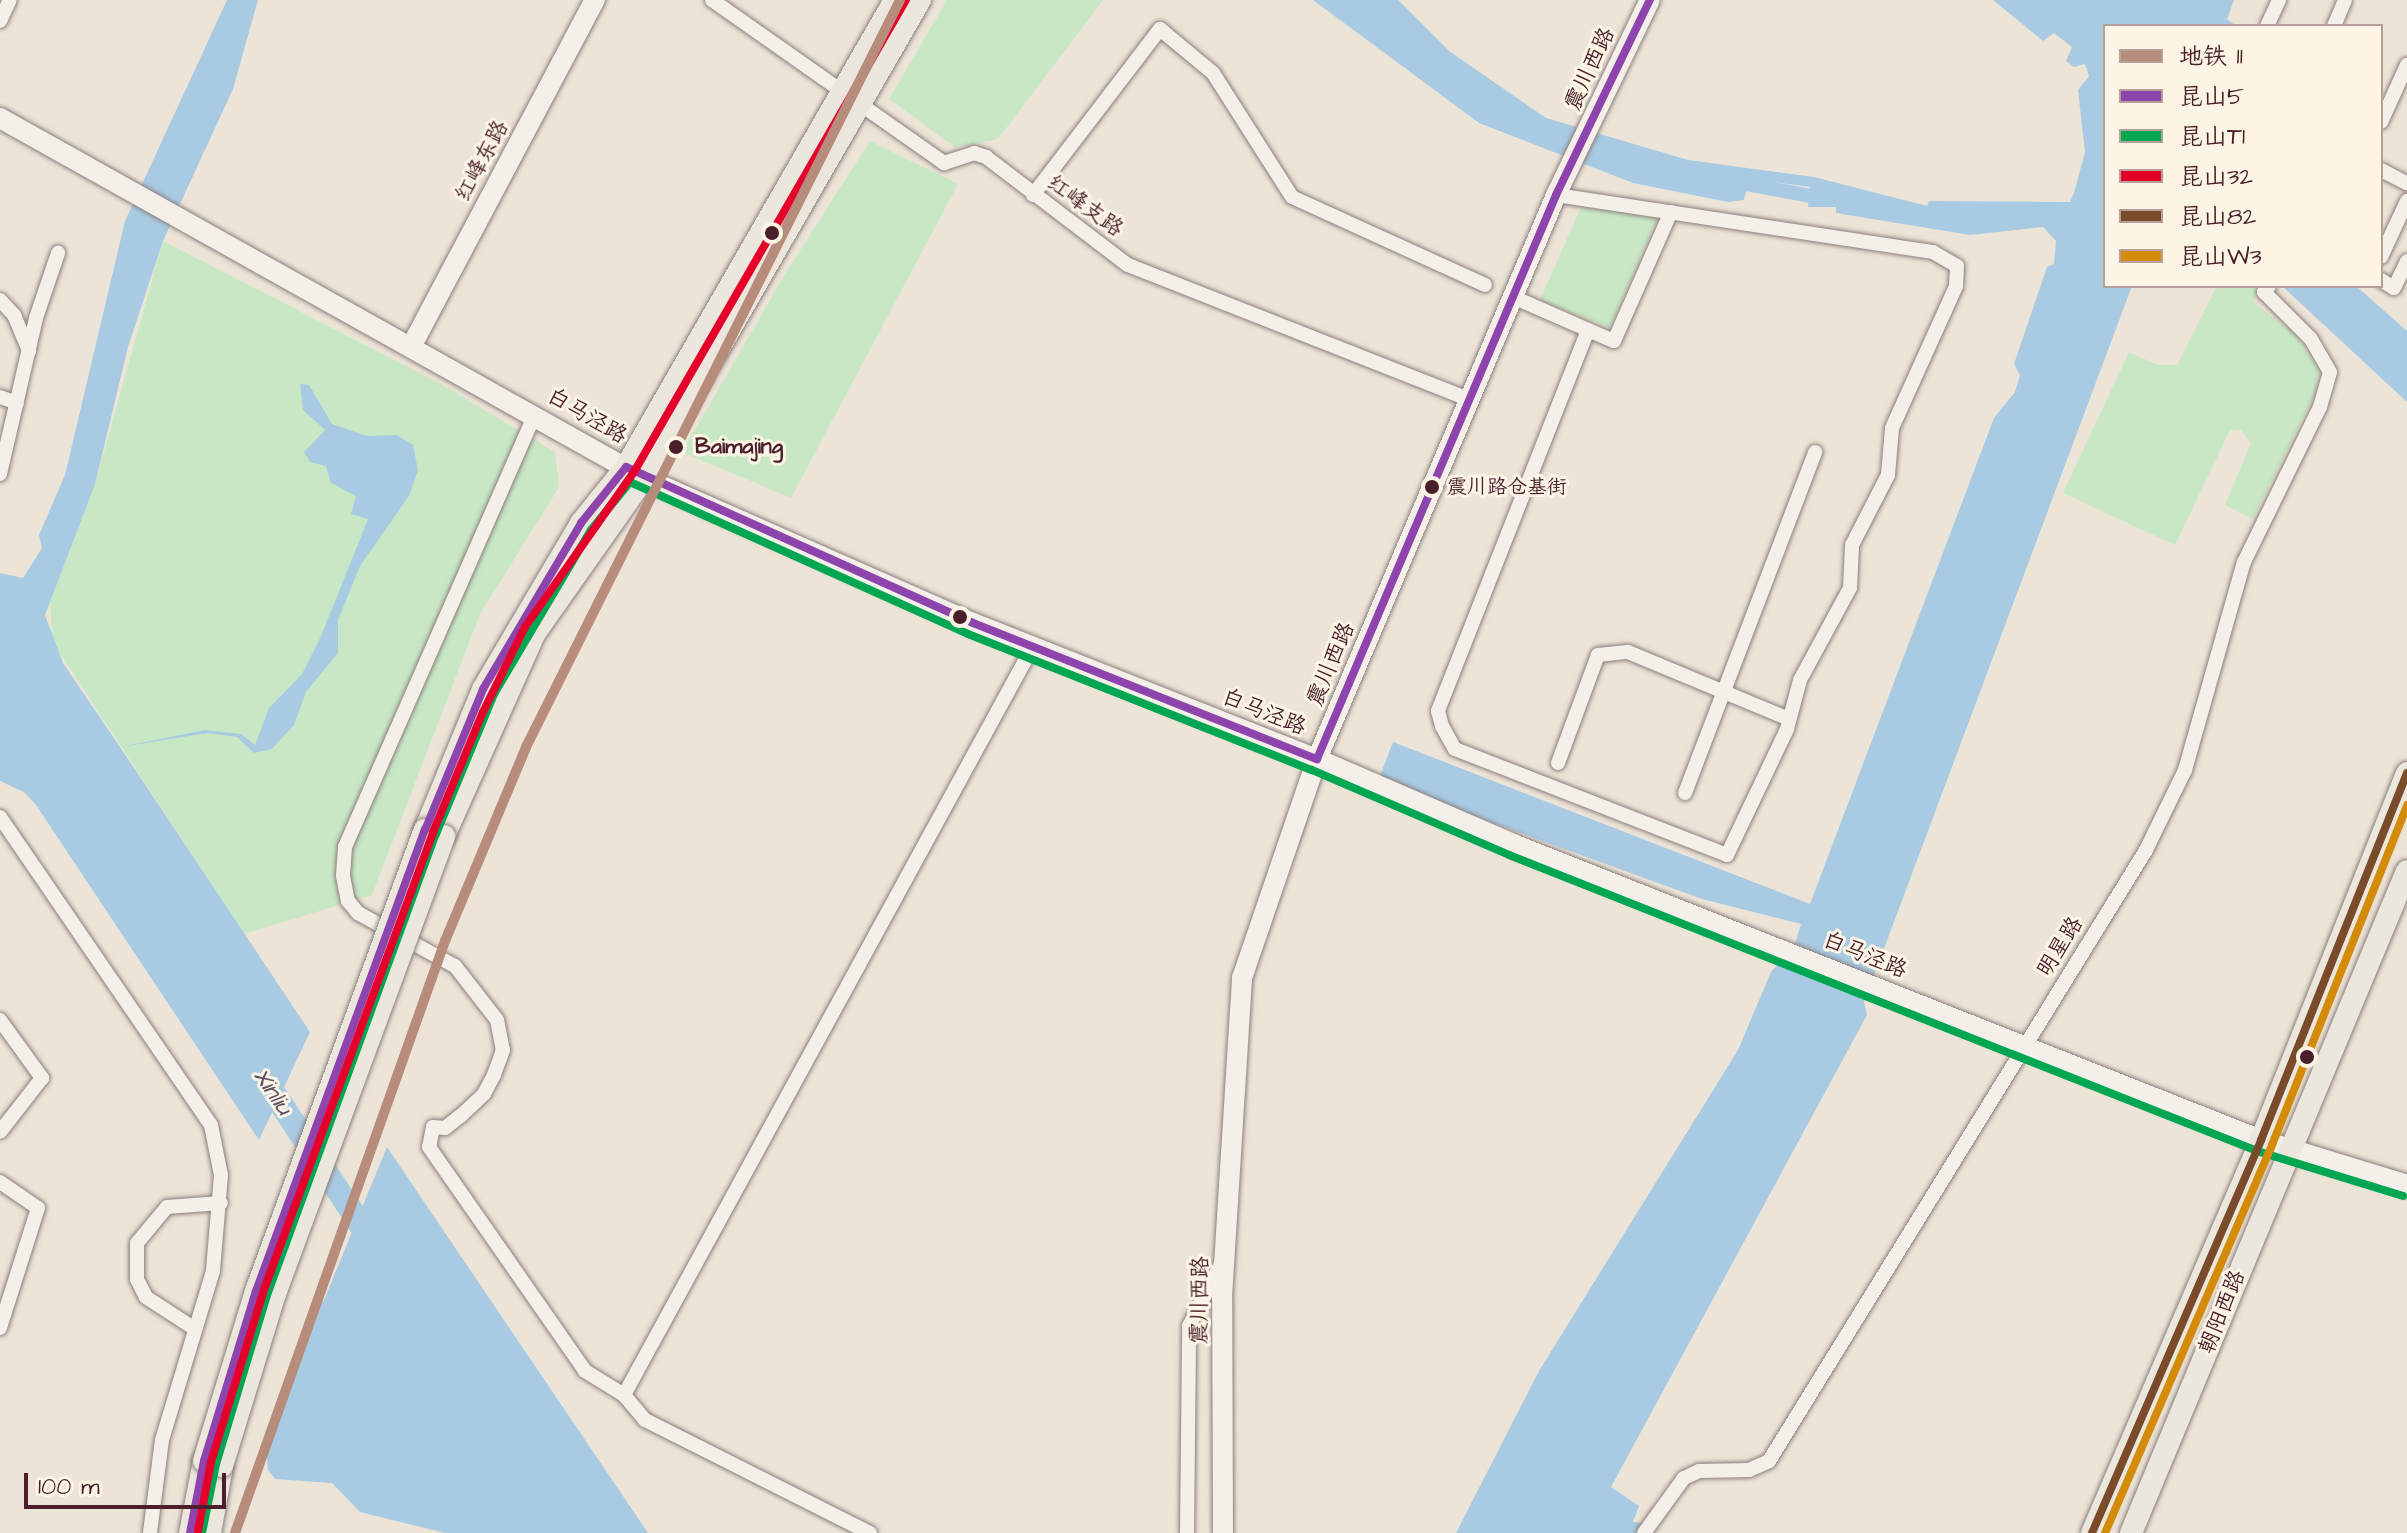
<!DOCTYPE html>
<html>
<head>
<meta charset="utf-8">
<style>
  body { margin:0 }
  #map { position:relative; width:2407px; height:1533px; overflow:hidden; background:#ece4d7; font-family:"Architects Daughter","LXGW WenKai TC",sans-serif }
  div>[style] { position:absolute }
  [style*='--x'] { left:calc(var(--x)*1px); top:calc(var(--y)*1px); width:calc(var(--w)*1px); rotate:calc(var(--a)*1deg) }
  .green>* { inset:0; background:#c8e8c5 }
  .water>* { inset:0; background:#a8cbe3 }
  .canal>* { height:14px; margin:-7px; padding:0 7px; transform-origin:7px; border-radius:7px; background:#a8cbe3 }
  .river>* { height:24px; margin:-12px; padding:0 12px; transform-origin:12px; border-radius:12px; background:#a8cbe3 }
  .roads { filter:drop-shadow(0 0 2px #8b7f7c) drop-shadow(0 0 2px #8b7f7c) }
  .street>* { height:14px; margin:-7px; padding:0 7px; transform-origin:7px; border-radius:7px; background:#f4f0e9 }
  .secondary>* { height:20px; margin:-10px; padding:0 10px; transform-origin:10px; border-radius:10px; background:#f4f0e9 }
  .primary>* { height:22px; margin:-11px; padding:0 11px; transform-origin:11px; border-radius:11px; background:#ece7dc }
  .bridges { filter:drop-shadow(0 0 2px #8b7f7c) drop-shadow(0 0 2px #8b7f7c) }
  .primary-bridge>* { height:22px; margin:-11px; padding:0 11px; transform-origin:11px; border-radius:11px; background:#ece7dc }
  .bus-1>* { height:8px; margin:-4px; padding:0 4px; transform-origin:4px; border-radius:4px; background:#8e44ad }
  .bus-2>* { height:8px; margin:-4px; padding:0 4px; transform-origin:4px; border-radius:4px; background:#00a651 }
  .bus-3>* { height:8px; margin:-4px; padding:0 4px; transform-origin:4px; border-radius:4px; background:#e4002b }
  .bus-4>* { height:8px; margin:-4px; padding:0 4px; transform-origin:4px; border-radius:4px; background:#7a4b2a }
  .bus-5>* { height:8px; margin:-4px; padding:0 4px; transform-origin:4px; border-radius:4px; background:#d48b09 }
  .metro-1>* { height:10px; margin:-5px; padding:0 5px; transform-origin:5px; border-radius:5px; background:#b78c7b }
  .dots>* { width:22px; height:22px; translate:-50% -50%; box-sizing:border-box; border:4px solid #fcf5e5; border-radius:50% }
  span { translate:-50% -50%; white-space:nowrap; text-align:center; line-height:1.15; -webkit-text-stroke:6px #fcf5e5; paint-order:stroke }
  .bus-label { font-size:20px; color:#4a1f2b }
  .left { translate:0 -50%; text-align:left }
  .street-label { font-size:22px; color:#4a1f2b }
  .stop-label { font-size:22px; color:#4a1f2b; font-weight:700 }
  .water-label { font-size:24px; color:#5e4f64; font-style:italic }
  .legend { position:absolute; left:2103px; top:24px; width:280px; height:264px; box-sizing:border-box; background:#fcf5e5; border:2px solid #b59f9b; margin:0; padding:10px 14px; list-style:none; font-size:24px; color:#4a1f2b }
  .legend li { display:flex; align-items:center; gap:16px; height:40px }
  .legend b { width:40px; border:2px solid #b59f9b }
  .scale { position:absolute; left:24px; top:1473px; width:202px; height:36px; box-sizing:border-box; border:4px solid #4a1f2b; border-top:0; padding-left:10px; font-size:24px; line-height:28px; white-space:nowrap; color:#4a1f2b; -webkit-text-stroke:6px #fcf5e5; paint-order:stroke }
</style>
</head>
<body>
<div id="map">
  <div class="green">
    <div style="clip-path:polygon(947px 0,1103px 0,998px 139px,955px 147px,889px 99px)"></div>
    <div style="clip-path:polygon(870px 141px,958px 184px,791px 498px,682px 452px,785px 274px)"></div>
    <div style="clip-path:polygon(1581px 207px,1658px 217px,1610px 328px,1540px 300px)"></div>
    <div style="clip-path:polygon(163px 241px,439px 383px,555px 452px,559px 487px,480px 614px,372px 895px,244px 934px,52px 641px,50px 593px,95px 484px)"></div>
    <div style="clip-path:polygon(2217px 286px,2257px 286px,2254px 303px,2295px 334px,2318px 368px,2316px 392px,2253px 519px,2225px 505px,2251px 443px,2241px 430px,2230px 430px,2175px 545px,2063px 493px,2129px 352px,2158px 365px,2177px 365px)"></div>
  </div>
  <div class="water">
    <div style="clip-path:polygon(227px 0,258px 0,233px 89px,163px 241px,128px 347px,95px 484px,45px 615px,63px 663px,120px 747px,205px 730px,241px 734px,255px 745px,269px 708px,302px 674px,321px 636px,368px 519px,351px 514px,356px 496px,331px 483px,326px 466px,310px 462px,304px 452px,325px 430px,303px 410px,300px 384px,309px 385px,332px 424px,367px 436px,396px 435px,413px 445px,418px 470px,409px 496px,360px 566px,338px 620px,338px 653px,306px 692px,294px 725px,272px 749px,254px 753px,237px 737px,208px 733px,120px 747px,310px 1032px,259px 1140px,36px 805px,24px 792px,0 781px,0 573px,23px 578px,42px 548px,39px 535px,65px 475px,125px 221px)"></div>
    <div style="clip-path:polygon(1313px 0,1398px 0,1449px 51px,1546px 118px,1688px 160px,1814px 177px,1927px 206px,1929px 201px,2070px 202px,2074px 193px,2085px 152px,2078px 90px,2089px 76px,2085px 64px,2074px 67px,2066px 61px,2072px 47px,2054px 33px,2043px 41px,1993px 0,2234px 0,2227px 19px,2236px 26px,2105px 26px,2105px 286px,2132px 286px,1864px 1002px,1867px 1015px,1611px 1487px,1639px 1506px,1633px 1522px,1643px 1523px,1636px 1533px,1456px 1533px,1539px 1371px,1738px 1050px,1771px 972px,1795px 944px,1801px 924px,1702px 899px,1378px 781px,1393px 742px,1810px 904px,1994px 418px,2015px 392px,2020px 375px,2014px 364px,2047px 267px,2054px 264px,2056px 241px,2043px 227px,1970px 235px,1836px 213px,1836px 207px,1808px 207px,1810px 187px,1749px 179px,1744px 200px,1728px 202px,1633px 183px,1479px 123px)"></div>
    <div style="clip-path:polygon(2282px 286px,2356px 286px,2407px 331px,2407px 402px)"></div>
    <div style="clip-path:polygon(387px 1147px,648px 1533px,445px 1533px,360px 1512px,332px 1483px,275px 1479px,268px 1470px,266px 1445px,274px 1435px,309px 1317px,324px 1300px)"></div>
  </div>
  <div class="canal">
    <div style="--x:1730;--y:181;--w:99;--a:10.5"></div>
  </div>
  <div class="river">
    <div style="--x:258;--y:1069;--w:211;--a:56.6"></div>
  </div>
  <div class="roads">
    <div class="street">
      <div style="--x:712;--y:0;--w:284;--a:35.1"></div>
      <div style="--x:944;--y:163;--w:32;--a:-18"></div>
      <div style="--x:974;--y:153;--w:13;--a:18"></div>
      <div style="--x:986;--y:157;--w:178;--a:37.3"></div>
      <div style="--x:1128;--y:265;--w:368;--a:21.5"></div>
      <div style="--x:0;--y:21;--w:23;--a:-65"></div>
      <div style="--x:2267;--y:26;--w:29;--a:-65"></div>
      <div style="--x:2334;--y:26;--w:28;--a:-67"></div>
      <div style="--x:2381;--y:122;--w:63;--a:-65.5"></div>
      <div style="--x:2381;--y:170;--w:29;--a:27"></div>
      <div style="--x:1033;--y:195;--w:209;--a:-52.6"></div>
      <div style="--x:1160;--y:29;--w:69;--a:39.7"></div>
      <div style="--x:1213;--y:73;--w:147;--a:57.5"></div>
      <div style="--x:1292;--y:197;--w:212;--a:24.5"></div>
      <div style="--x:2381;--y:257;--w:62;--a:-65.1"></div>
      <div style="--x:2381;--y:280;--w:15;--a:32"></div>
      <div style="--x:2394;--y:288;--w:30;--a:-64"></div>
      <div style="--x:1513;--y:297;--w:82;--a:23.7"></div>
      <div style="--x:1588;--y:330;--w:409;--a:111.5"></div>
      <div style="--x:1438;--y:711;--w:16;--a:75"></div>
      <div style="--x:1442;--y:726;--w:26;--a:61"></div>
      <div style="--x:1455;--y:749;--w:292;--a:21.3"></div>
      <div style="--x:1727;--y:855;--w:140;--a:-64.5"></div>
      <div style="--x:1787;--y:729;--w:51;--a:-75.1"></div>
      <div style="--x:1800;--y:680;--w:105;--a:-61.5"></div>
      <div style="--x:1850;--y:588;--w:43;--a:-87.3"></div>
      <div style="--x:1852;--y:545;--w:79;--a:-62.8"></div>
      <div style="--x:1888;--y:475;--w:47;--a:-85.1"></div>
      <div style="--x:1892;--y:428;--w:156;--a:-65.7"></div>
      <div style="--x:1956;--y:286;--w:20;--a:-87"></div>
      <div style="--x:1957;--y:266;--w:28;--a:-150"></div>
      <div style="--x:1933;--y:252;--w:381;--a:-171.4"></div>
      <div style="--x:0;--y:300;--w:21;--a:47"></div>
      <div style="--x:14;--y:315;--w:39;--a:67"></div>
      <div style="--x:1588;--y:330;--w:28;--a:23"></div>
      <div style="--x:1614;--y:341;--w:141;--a:-66.2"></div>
      <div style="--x:0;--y:397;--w:18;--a:19"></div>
      <div style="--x:535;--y:414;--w:473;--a:113.7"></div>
      <div style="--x:345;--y:847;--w:29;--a:94"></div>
      <div style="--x:343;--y:876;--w:25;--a:79"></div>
      <div style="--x:348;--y:901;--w:16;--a:50"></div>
      <div style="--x:358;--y:913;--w:111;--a:28.7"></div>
      <div style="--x:455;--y:966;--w:68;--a:52.1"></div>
      <div style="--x:497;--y:1020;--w:31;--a:79"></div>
      <div style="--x:503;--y:1050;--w:27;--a:110"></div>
      <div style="--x:494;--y:1075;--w:21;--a:118"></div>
      <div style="--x:484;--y:1094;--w:33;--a:137"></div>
      <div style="--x:460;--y:1116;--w:19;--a:141"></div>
      <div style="--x:445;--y:1128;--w:12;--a:-175"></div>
      <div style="--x:433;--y:1127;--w:20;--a:101"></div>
      <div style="--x:429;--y:1147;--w:273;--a:55.1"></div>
      <div style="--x:585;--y:1371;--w:46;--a:31.6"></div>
      <div style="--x:624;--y:1395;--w:853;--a:-61.36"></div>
      <div style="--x:0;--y:474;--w:160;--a:-77"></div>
      <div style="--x:36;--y:318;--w:69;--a:-71.3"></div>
      <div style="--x:1558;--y:763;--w:115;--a:-69.7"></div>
      <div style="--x:1598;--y:655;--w:30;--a:-6"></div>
      <div style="--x:1628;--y:652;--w:174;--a:22.6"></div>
      <div style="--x:1685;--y:793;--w:365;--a:-69.1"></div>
      <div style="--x:0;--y:817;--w:373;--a:55.6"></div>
      <div style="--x:211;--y:1125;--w:51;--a:78.7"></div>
      <div style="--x:221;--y:1175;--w:96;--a:94.8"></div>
      <div style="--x:213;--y:1271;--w:177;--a:106.8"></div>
      <div style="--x:162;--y:1440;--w:94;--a:97.4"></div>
      <div style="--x:0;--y:1020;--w:72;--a:54.1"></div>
      <div style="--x:42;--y:1078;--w:68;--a:127.9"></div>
      <div style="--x:0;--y:1182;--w:46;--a:34.4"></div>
      <div style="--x:38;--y:1208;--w:126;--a:107.6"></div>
      <div style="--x:195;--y:1329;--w:59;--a:-146.9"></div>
      <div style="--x:146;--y:1297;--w:20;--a:-117"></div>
      <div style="--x:137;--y:1279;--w:36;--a:-90"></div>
      <div style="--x:137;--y:1243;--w:47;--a:-50.2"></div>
      <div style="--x:167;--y:1207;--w:54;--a:-4.2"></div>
      <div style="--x:624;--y:1395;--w:33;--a:50"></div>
      <div style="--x:645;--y:1420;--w:252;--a:26.7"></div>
      <div style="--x:1187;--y:1533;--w:207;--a:-89.4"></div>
      <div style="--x:1189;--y:1326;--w:68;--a:-62.7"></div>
      <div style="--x:1644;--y:1533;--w:68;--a:-54"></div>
      <div style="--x:1684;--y:1478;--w:17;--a:-25"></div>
      <div style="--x:1699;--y:1471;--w:50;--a:-1.1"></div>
      <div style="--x:1749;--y:1470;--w:22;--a:-24"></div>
      <div style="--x:1769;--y:1461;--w:718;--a:-58.32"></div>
      <div style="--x:2146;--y:850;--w:89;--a:-64"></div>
      <div style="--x:2185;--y:770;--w:216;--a:-74.2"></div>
      <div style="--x:2244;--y:562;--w:173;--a:-63.9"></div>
      <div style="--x:2320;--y:407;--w:36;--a:-74"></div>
      <div style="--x:2330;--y:372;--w:39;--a:-120"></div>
      <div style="--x:2310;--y:338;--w:65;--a:-135"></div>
      <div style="--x:2264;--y:292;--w:8;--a:-50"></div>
    </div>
    <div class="secondary">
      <div style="--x:0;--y:118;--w:738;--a:29.21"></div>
      <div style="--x:644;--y:478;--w:360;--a:23.8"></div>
      <div style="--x:973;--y:623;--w:370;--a:21.6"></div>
      <div style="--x:1317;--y:759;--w:214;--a:23.4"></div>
      <div style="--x:1513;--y:844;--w:804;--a:21.59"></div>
      <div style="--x:2261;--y:1140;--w:153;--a:17.1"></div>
      <div style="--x:412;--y:345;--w:391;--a:-62.1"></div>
      <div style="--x:1223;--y:1533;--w:236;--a:-90.2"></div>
      <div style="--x:1222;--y:1297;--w:320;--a:-86.4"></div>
      <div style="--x:1242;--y:978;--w:231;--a:-71.1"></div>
      <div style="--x:1317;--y:759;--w:613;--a:-67.03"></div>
      <div style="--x:1556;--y:195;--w:216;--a:-64.3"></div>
    </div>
    <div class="primary">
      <div style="--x:425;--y:830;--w:152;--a:-67.6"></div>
      <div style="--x:483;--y:689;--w:193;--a:-59.4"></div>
      <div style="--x:581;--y:523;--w:72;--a:-51.2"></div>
      <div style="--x:626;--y:467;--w:539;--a:-60.06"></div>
      <div style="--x:444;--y:836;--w:222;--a:-65.9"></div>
      <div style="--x:535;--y:633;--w:189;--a:-54.9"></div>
      <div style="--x:644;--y:478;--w:552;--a:-60"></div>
      <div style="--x:190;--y:1533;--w:73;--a:-79"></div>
      <div style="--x:210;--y:1533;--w:68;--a:-79.8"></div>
      <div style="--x:2092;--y:1533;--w:428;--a:-66.7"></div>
      <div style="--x:2261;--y:1140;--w:395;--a:-68.3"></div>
      <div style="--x:2131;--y:1533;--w:717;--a:-67.37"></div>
    </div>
  </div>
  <div class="bridges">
    <div class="primary-bridge">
      <div style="--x:204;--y:1461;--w:178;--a:-73"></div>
      <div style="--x:256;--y:1291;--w:491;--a:-69.9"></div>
      <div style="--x:222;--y:1466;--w:183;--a:-72.9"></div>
      <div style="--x:276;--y:1291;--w:485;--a:-69.7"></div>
    </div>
  </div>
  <div class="bus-1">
    <div style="--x:1317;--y:759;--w:613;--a:-67.03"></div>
    <div style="--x:1556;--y:195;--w:216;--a:-64.3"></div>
    <div style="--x:190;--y:1533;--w:73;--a:-79"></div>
    <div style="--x:204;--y:1461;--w:178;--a:-73"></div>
    <div style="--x:256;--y:1291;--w:491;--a:-69.9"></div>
    <div style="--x:425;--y:830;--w:152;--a:-67.6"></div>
    <div style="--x:483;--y:689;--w:193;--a:-59.4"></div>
    <div style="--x:581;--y:523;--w:72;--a:-51.2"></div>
    <div style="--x:626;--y:467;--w:380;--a:24.2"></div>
    <div style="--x:973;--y:623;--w:370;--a:21.6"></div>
  </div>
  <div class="bus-2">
    <div style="--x:202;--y:1533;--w:70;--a:-78.5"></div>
    <div style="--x:216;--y:1464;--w:177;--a:-73.2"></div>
    <div style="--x:267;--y:1295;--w:491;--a:-69.9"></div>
    <div style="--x:436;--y:834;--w:152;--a:-67.5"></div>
    <div style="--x:494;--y:694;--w:191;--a:-59.4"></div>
    <div style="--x:591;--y:530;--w:62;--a:-50.9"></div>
    <div style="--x:630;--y:482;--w:371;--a:24.2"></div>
    <div style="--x:968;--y:634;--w:370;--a:21.6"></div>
    <div style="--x:1312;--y:770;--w:215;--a:23.3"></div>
    <div style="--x:1509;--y:855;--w:804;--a:21.59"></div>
    <div style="--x:2257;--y:1151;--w:153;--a:17.1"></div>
  </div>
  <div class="bus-3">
    <div style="--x:198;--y:1531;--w:70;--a:-79.3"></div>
    <div style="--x:211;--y:1462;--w:183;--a:-72.9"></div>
    <div style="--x:265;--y:1287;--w:485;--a:-69.7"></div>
    <div style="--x:433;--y:832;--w:130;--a:-67.4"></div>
    <div style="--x:483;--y:712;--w:95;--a:-63.7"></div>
    <div style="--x:525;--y:627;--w:189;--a:-54.9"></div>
    <div style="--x:634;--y:472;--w:545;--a:-60.05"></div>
  </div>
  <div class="bus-4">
    <div style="--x:2092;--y:1533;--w:428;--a:-66.7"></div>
    <div style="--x:2261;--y:1140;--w:395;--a:-68.3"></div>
  </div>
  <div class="bus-5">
    <div style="--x:2105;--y:1533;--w:422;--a:-66.7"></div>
    <div style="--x:2272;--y:1145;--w:366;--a:-68.3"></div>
  </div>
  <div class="metro-1">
    <div style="--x:235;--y:1533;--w:628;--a:-70.47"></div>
    <div style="--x:445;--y:941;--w:210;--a:-67.3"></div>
    <div style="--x:526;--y:747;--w:835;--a:-63.4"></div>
  </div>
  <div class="dots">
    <div style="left:772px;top:233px;background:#4a1f2b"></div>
    <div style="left:676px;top:447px;background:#4a1f2b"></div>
    <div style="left:1432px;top:487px;background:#4a1f2b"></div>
    <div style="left:960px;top:617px;background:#4a1f2b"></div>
    <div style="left:2307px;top:1057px;background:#4a1f2b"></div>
  </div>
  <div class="bus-label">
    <span class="left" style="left:1447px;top:487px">震川路仓基街</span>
  </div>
  <div class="street-label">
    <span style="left:1590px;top:69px;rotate:-65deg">震川西路</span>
    <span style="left:482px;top:161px;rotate:-62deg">红峰东路</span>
    <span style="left:1085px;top:206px;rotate:36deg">红峰支路</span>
    <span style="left:587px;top:416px;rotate:30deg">白马泾路</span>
    <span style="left:1331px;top:664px;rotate:-67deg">震川西路</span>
    <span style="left:1264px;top:712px;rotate:22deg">白马泾路</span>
    <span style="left:2060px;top:947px;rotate:-58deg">明星路</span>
    <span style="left:1865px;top:955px;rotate:22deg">白马泾路</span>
    <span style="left:1200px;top:1300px;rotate:-89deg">震川西路</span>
    <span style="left:2222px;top:1312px;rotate:-68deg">朝阳西路</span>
  </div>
  <div class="stop-label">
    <span class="left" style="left:695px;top:447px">Baimajing</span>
  </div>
  <div class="water-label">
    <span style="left:272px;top:1092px;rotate:56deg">Xinliu</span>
  </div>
  <ul class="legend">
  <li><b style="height:10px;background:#b78c7b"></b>地铁 11</li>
  <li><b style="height:10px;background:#8e44ad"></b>昆山5</li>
  <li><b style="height:10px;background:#00a651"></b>昆山T1</li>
  <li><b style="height:10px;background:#e4002b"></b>昆山32</li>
  <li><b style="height:10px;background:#7a4b2a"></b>昆山82</li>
  <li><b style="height:10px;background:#d48b09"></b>昆山W3</li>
  </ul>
  <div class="scale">100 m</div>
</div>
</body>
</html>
